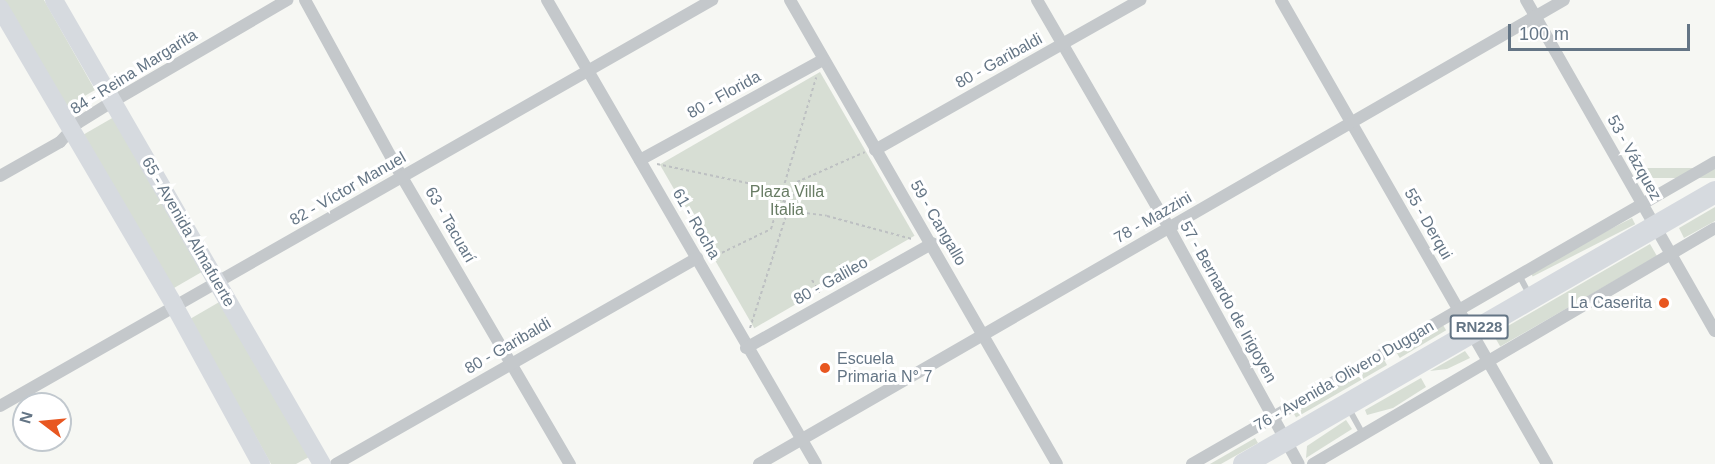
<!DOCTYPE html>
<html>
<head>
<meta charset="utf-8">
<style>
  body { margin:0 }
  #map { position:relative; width:1715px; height:464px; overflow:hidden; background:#f6f7f3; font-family:Helvetica,sans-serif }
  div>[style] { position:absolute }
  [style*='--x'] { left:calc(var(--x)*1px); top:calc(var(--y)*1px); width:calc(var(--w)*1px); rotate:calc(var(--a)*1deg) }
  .green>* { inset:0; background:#d7ded4; transform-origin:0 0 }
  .path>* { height:2px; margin-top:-1px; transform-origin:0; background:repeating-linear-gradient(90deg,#bdc0c2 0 3px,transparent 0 6px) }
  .lane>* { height:6px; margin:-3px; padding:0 3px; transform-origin:3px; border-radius:3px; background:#c4c8cb }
  .street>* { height:12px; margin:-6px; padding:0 6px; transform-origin:6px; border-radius:6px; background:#c4c8cb }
  .secondary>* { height:18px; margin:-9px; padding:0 9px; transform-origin:9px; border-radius:9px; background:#d6dadf }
  .highway>* { height:22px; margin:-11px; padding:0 11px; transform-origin:11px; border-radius:11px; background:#d6dadf }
  .dots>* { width:16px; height:16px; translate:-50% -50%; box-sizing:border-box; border:3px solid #fff; border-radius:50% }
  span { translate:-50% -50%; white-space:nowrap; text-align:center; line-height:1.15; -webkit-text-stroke:6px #fff; paint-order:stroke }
  .shield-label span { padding:2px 4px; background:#fff; border:2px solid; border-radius:4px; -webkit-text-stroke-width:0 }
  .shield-label { font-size:15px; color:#647585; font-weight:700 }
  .street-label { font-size:16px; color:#647585 }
  .park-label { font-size:16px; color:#687c64 }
  .poi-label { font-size:16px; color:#647585 }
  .right { translate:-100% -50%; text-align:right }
  .left { translate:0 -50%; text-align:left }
  .north { position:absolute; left:12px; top:392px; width:60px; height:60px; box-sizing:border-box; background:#fff; border:2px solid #c1c8ce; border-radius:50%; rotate:286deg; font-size:16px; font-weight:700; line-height:24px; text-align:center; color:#647585 }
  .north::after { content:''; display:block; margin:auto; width:21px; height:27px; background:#e85721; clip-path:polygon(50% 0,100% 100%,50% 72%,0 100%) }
  .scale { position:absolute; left:1508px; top:24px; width:182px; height:27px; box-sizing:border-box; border:3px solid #647585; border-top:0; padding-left:8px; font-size:18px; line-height:21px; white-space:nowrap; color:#647585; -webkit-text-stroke:4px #fff; paint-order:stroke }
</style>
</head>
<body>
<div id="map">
  <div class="green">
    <div style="clip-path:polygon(3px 0,44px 0,95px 90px,64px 108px)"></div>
    <div style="left:820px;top:72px;width:189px;height:185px;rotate:60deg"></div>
    <div style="left:114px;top:117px;width:178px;height:35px;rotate:60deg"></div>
    <div style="left:1715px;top:168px;width:10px;height:68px;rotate:90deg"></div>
    <div style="clip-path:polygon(1715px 207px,1715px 221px,1684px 238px,1679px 228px)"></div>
    <div style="left:1632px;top:218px;width:7px;height:115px;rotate:63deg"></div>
    <div style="left:1650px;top:244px;width:14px;height:181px;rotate:60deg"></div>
    <div style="clip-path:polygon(221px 301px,309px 457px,296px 464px,271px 464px,190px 319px)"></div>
    <div style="left:1443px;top:325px;width:6px;height:54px;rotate:59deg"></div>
    <div style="clip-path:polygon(1465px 351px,1470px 358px,1447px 369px,1430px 371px)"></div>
    <div style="left:1383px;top:358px;width:8px;height:105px;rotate:60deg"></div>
    <div style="clip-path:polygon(1421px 378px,1426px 387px,1393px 408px,1367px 415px,1365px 410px)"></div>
    <div style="clip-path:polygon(1346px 420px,1352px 429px,1306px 458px,1307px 446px)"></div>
    <div style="clip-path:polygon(1255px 438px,1258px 443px,1221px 464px,1210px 464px)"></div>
  </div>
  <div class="path">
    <div style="--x:657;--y:164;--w:102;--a:11.9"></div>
    <div style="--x:757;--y:185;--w:39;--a:31"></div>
    <div style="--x:789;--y:211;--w:38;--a:7"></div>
    <div style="--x:827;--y:216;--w:88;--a:15.1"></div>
    <div style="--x:711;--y:258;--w:67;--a:-25.8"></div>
    <div style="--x:771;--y:229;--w:158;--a:-73.4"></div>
    <div style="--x:840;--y:264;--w:15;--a:58"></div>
    <div style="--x:812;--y:280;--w:15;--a:58"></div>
    <div style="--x:750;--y:328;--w:153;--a:-72.2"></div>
    <div style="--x:797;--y:182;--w:74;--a:-23.8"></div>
  </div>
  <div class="lane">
    <div style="--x:1519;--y:275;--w:21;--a:62"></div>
    <div style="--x:1349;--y:409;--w:29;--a:61"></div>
  </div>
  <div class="street">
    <div style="--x:305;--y:0;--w:202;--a:61.3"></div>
    <div style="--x:402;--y:177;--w:333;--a:59.7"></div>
    <div style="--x:547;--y:0;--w:536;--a:59.9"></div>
    <div style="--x:790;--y:0;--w:535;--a:60.08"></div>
    <div style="--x:1037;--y:0;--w:263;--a:59.9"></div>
    <div style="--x:1169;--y:228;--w:269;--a:61.2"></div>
    <div style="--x:1281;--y:0;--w:535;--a:60.18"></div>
    <div style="--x:1526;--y:0;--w:381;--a:60.3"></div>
    <div style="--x:875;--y:150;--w:305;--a:-29.5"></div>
    <div style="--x:640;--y:160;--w:209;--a:-28.7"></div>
    <div style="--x:0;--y:176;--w:69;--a:-29.5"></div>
    <div style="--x:60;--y:142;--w:26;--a:-47"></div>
    <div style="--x:78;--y:123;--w:40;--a:-32"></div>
    <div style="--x:112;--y:102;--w:203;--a:-30.2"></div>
    <div style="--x:746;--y:348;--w:214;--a:-29.3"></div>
    <div style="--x:0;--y:406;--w:820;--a:-29.69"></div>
    <div style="--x:336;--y:464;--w:416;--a:-29.7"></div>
    <div style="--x:759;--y:464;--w:929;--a:-29.96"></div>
    <div style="--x:1192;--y:464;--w:604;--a:-30"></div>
    <div style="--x:1313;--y:464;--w:466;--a:-30.4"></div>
  </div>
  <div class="secondary">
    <div style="--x:54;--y:0;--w:536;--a:59.99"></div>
    <div style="--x:0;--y:8;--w:344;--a:59.6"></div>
    <div style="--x:174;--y:305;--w:181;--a:61.3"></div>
  </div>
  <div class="highway">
    <div style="--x:1244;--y:464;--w:544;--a:-30.01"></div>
  </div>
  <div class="dots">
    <div style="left:1664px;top:303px;background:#e85721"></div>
    <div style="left:825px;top:368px;background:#e85721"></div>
  </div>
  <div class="shield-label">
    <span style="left:1479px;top:327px">RN228</span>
  </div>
  <div class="street-label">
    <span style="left:999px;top:61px;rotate:-29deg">80 - Garibaldi</span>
    <span style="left:134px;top:72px;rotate:-32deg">84 - Reina Margarita</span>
    <span style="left:724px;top:95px;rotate:-29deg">80 - Florida</span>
    <span style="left:1634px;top:158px;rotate:61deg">53 - Vázquez</span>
    <span style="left:348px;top:189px;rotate:-30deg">82 - Víctor Manuel</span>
    <span style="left:1153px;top:218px;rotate:-30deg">78 - Mazzini</span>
    <span style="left:938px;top:223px;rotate:60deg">59 - Cangallo</span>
    <span style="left:696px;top:224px;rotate:60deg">61 - Rocha</span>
    <span style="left:1428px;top:224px;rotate:60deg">55 - Derqui</span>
    <span style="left:450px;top:225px;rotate:60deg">63 - Tacuarí</span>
    <span style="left:188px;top:232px;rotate:60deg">65 - Avenida Almafuerte</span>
    <span style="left:831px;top:281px;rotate:-29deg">80 - Galileo</span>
    <span style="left:1228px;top:302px;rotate:61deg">57 - Bernardo de Irigoyen</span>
    <span style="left:508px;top:346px;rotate:-30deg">80 - Garibaldi</span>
    <span style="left:1344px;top:376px;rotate:-30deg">76 - Avenida Olivero Duggan</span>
  </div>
  <div class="park-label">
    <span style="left:787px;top:201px">Plaza Villa<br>Italia</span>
  </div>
  <div class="poi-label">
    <span class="right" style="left:1652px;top:303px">La Caserita</span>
    <span class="left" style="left:837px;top:368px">Escuela<br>Primaria N° 7</span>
  </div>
  <div class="north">N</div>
  <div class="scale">100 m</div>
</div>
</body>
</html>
